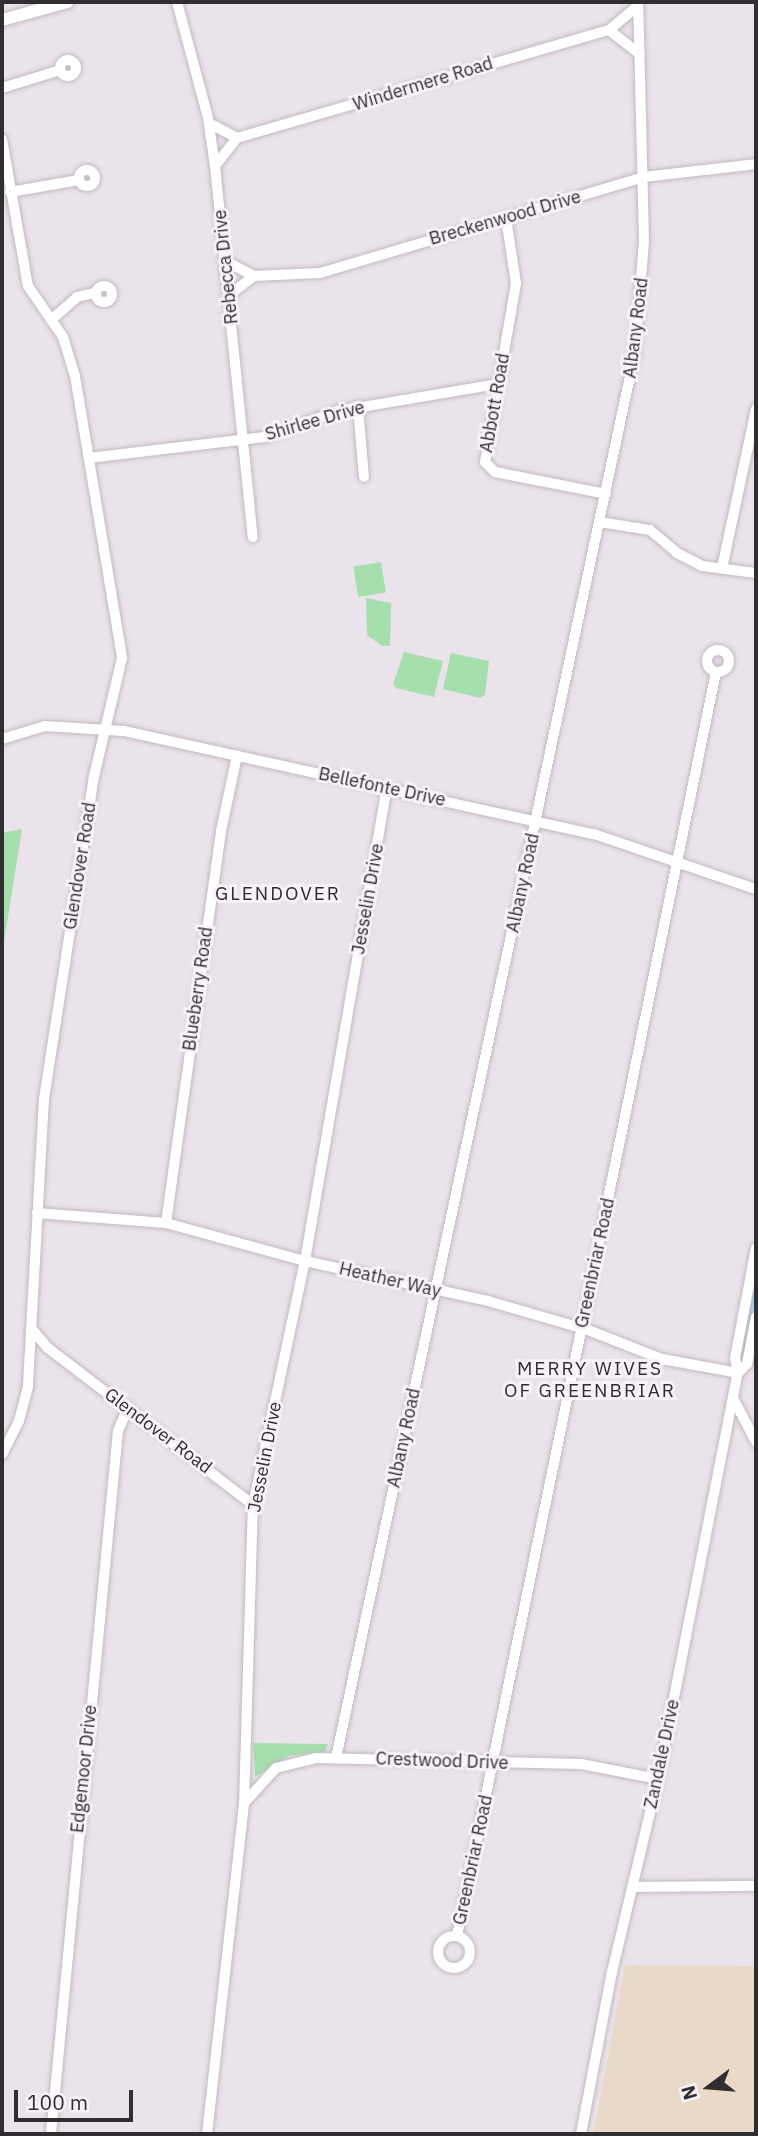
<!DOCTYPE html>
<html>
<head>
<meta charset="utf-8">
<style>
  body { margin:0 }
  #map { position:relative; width:758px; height:2136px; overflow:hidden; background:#ebe3eb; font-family:"IBM Plex Sans",sans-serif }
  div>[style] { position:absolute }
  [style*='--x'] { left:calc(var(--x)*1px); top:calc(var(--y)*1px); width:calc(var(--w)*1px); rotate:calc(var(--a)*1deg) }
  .commercial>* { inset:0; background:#ead9c8 }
  .green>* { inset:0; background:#a7deae; transform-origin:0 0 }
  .stream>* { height:2.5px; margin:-1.25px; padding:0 1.25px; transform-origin:1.25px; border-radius:1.25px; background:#82ddf5 }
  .roads { filter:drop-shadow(0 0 2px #c2bac1) drop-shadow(0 0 2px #c2bac1) }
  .minor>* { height:10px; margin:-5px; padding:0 5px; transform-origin:5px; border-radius:5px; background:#fff }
  .minor>.ring { margin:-5px; padding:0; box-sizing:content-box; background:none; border:10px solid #fff; border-radius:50% }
  .major>* { height:12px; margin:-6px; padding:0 6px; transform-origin:6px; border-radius:6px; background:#fff }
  span { translate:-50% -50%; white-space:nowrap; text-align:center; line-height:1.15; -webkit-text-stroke:6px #f8f1f8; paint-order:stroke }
  .street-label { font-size:18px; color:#302e30 }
  .neighbourhood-label { font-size:19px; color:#322c32; letter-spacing:2px }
  .frame { position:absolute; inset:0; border:4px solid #302e30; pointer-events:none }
  .north { position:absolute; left:674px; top:2052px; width:70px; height:70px; -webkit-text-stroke:5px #f8f1f8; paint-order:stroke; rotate:254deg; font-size:19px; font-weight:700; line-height:28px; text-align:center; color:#302e30 }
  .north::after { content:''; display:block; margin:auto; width:24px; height:32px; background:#302e30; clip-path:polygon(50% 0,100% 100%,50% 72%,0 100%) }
  .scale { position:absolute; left:14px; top:2090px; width:119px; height:32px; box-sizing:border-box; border:4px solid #302e30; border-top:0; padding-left:9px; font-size:21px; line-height:24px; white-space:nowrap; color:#302e30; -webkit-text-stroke:5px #f8f1f8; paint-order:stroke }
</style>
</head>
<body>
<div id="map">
  <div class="commercial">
    <div style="clip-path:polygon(625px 1965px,756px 1966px,756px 2134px,593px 2134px)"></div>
  </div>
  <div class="green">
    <div style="left:381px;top:562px;width:31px;height:28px;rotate:81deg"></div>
    <div style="clip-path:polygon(366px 598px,391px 603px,390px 646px,382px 646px,367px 635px)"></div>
    <div style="clip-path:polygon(404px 652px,443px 661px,434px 697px,396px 688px,393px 684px)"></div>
    <div style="clip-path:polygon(451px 653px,489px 661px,485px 695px,480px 698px,443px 689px)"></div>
    <div style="clip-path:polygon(22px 829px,2px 954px,2px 833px)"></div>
    <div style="clip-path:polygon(253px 1743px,328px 1744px,325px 1752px,289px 1756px,255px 1777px)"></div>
  </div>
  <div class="stream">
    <div style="--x:741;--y:1361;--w:77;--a:-78.8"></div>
  </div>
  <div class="roads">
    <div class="minor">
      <div style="--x:177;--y:2;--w:120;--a:75"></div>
      <div style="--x:208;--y:118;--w:49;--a:81.7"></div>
      <div style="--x:215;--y:166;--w:373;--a:84.2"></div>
      <div style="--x:609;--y:30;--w:39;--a:38"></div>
      <div class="ring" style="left:60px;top:60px;width:6px;height:6px"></div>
      <div style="--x:2;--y:88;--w:61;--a:-17.2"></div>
      <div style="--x:209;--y:123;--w:32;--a:28"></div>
      <div style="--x:2;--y:139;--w:149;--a:80"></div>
      <div style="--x:28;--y:286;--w:62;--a:55.5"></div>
      <div style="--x:63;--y:337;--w:41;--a:72.9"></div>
      <div style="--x:75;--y:376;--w:286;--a:80.5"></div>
      <div style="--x:122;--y:658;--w:121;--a:103.3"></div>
      <div style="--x:94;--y:776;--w:327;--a:98.8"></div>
      <div style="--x:44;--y:1099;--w:288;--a:93.2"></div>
      <div style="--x:28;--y:1387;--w:35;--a:105"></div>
      <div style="--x:19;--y:1421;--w:37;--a:117"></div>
      <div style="--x:215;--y:166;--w:36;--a:-52"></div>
      <div style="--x:237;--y:138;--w:387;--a:-16.2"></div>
      <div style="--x:609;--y:30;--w:38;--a:-40"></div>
      <div class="ring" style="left:79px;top:170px;width:6px;height:6px"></div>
      <div style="--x:10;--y:192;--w:70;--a:-9.9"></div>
      <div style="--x:506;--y:218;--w:66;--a:81.3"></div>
      <div style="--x:516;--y:283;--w:182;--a:99.8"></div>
      <div style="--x:485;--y:462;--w:14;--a:45"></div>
      <div style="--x:495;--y:472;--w:113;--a:11.2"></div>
      <div style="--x:225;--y:261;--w:33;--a:27"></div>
      <div style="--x:254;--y:276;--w:66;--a:-2.6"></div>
      <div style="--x:320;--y:273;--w:338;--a:-16.5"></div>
      <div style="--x:644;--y:177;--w:113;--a:-6.6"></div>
      <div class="ring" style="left:96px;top:286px;width:6px;height:6px"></div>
      <div style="--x:229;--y:295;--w:31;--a:-37"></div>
      <div style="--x:51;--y:320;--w:35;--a:-41"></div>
      <div style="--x:77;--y:297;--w:18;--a:-13"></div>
      <div style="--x:358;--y:406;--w:71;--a:85.2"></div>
      <div style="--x:89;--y:458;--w:177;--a:-6.8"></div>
      <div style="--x:265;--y:437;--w:77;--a:-19.6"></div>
      <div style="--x:338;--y:411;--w:162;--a:-9.6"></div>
      <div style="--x:600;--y:522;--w:51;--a:9.1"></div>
      <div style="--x:650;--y:530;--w:35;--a:40"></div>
      <div style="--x:677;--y:553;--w:28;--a:27"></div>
      <div style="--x:702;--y:566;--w:54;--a:7.4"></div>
      <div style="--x:722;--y:568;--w:163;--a:-77.9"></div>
      <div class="ring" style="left:707px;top:650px;width:12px;height:12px"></div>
      <div style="--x:2;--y:739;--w:45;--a:-16.8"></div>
      <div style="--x:45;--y:726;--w:79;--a:3.6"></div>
      <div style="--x:124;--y:731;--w:481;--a:12.4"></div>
      <div style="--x:594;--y:834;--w:171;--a:18.8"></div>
      <div style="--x:37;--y:1213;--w:129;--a:4.4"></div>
      <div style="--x:166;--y:1223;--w:144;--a:15.3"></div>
      <div style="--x:305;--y:1261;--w:187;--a:12.3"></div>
      <div style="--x:488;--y:1301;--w:104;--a:16.2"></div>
      <div style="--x:588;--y:1330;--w:79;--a:21.4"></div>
      <div style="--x:662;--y:1359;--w:77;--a:10.4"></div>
      <div style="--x:166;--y:1223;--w:396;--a:-82"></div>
      <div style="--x:221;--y:831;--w:77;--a:-78"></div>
      <div style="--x:31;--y:1328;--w:26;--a:50"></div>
      <div style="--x:48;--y:1348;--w:258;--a:37.4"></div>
      <div style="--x:738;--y:1373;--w:13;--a:-45"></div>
      <div style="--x:747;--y:1364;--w:48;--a:-79.2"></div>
      <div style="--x:733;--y:1398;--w:50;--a:62.4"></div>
      <div style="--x:336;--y:1758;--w:1436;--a:-77.99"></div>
      <div style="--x:635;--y:353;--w:112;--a:-85.4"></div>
      <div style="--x:644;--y:241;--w:239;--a:-91.4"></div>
      <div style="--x:246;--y:1801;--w:45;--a:-47.7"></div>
      <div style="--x:276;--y:1768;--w:41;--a:-14"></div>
      <div style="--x:316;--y:1758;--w:265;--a:1.3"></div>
      <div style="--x:581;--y:1764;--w:78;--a:11"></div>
      <div style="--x:632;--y:1887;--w:124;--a:-0.5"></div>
      <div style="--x:457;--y:1936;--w:1290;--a:-78.42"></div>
      <div class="ring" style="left:438px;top:1936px;width:22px;height:22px"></div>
      <div style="--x:51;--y:2134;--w:706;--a:-84.56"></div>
      <div style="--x:118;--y:1431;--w:26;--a:-67"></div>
      <div style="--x:207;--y:2134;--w:331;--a:-83.6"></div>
      <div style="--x:244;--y:1805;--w:300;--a:-88.3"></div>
      <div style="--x:253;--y:1505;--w:249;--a:-78"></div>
      <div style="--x:305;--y:1261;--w:481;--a:-80.2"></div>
      <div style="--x:581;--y:2134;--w:165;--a:-79.2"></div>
      <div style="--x:612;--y:1972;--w:198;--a:-76.6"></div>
      <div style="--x:658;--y:1779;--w:414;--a:-78.9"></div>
      <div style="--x:738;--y:1373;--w:15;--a:-101"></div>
      <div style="--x:735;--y:1358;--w:112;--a:-79.2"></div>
    </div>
    <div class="major">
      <div style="--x:2;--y:20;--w:68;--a:-15.3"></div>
    </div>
  </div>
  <div class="street-label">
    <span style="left:423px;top:84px;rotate:-17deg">Windermere Road</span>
    <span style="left:505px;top:218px;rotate:-16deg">Breckenwood Drive</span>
    <span style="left:226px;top:267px;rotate:-96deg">Rebecca Drive</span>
    <span style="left:636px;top:328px;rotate:-83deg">Albany Road</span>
    <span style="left:495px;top:403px;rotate:-80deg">Abbott Road</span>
    <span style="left:315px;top:421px;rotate:-16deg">Shirlee Drive</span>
    <span style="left:382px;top:787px;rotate:12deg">Bellefonte Drive</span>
    <span style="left:80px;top:866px;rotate:-81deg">Glendover Road</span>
    <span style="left:523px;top:883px;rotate:-78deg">Albany Road</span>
    <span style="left:368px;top:899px;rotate:-80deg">Jesselin Drive</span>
    <span style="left:198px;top:989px;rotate:-82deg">Blueberry Road</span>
    <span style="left:595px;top:1263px;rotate:-78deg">Greenbriar Road</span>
    <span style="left:390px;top:1280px;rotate:13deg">Heather Way</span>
    <span style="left:158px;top:1431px;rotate:37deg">Glendover Road</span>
    <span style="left:404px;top:1438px;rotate:-78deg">Albany Road</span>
    <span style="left:265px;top:1457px;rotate:-79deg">Jesselin Drive</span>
    <span style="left:662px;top:1754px;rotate:-78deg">Zandale Drive</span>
    <span style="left:442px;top:1761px;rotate:2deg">Crestwood Drive</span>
    <span style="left:84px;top:1769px;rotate:-84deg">Edgemoor Drive</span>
    <span style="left:473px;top:1860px;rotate:-78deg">Greenbriar Road</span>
  </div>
  <div class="neighbourhood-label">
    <span style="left:278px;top:894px">GLENDOVER</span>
    <span style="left:590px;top:1380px">MERRY WIVES<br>OF GREENBRIAR</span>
  </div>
  <div class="frame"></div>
  <div class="north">N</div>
  <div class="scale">100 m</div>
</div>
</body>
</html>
